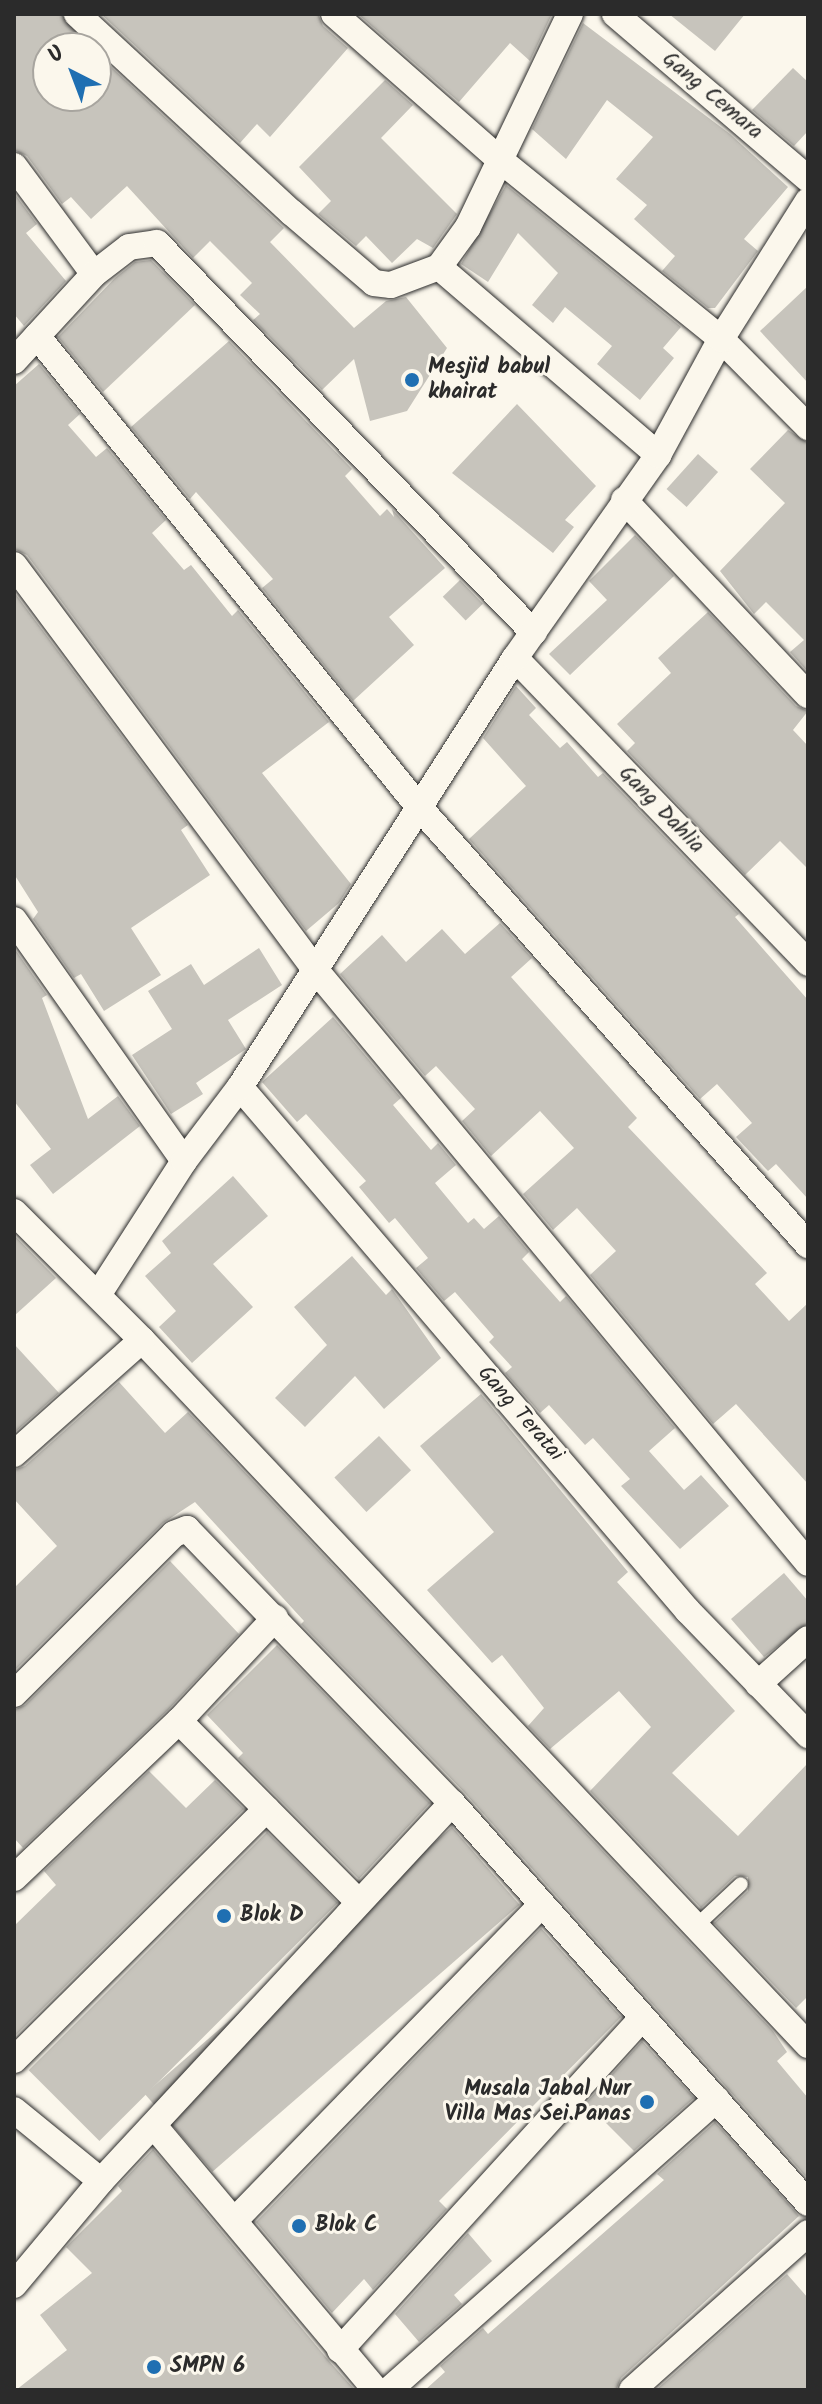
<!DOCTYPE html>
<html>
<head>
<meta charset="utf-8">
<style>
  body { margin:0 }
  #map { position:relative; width:822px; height:2404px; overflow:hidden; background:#fbf7ec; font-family:Kalam,sans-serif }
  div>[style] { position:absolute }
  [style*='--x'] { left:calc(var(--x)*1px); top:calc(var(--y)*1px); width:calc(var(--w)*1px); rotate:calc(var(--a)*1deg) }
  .building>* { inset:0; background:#c7c4bc; transform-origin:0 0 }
  .roads { filter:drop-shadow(0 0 2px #2b2b2b) drop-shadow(0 0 2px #2b2b2b) }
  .lane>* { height:14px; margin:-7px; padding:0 7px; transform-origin:7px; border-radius:7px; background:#fbf7ec }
  .street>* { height:26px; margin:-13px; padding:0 13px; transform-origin:13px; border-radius:13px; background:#fbf7ec }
  .dots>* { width:22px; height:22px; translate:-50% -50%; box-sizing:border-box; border:4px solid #fbf7ec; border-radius:50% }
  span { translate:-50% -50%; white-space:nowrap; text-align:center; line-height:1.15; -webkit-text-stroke:6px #fbf7ec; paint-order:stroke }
  .street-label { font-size:22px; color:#2b2b2b }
  .poi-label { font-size:22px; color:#2b2b2b; font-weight:700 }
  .left { translate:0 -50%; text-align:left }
  .right { translate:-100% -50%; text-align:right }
  .frame { position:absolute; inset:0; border:16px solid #2b2b2b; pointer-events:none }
  .north { position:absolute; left:32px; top:32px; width:80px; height:80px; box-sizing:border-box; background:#fbf7ec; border:2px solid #a8a59f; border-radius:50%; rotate:318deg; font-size:22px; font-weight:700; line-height:32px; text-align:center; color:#2b2b2b }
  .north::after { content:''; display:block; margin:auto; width:28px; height:36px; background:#1f6fb2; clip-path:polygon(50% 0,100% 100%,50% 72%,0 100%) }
</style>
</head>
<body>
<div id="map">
  <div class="building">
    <div style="clip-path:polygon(14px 14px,61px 14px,90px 48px,48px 48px,48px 96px,96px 96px,96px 53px,284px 228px,270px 242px,354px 328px,386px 301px,406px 297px,447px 348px,407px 411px,370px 421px,354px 359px,322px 390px,253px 320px,260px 314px,240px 295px,252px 283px,210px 241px,193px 258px,127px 186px,91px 219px,71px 197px,62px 204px,27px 156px,14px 150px)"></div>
    <div style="clip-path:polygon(101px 14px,318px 14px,323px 26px,348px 48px,270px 137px,257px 124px,240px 143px)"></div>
    <div style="clip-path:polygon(358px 14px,552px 14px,530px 61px,510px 43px,459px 102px)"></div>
    <div style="clip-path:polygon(669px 14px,745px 14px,715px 51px)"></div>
    <div style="clip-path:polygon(583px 23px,730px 134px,788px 187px,744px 239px,758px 251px,715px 308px,708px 308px,662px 271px,675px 256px,634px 219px,647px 205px,616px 179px,653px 137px,607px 100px,566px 159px,532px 129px)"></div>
    <div style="clip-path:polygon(793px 68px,808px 82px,808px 131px,794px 146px,752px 110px)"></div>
    <div style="clip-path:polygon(385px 80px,413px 105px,381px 138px,457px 214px,433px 248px,417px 239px,392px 263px,366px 236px,356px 246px,318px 214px,331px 201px,299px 167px)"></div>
    <div style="clip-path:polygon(506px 185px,681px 327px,663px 348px,674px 358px,640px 400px,597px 364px,612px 346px,565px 307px,553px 323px,532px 305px,558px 273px,518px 233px,488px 282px,461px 264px)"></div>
    <div style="clip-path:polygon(14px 193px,37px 224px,26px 233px,66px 281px,24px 326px,14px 314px)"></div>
    <div style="clip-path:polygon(151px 260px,195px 305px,103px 392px,58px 337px,115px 278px,135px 262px)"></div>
    <div style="clip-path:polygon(808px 286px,808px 383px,760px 331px)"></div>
    <div style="clip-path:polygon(229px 341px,352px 469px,345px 476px,380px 516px,387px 509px,394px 517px,392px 509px,445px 568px,389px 617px,414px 645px,353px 701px,262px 588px,273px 579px,196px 492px,190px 499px,131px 427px)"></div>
    <div style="clip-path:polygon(39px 364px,80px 414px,68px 425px,96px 457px,107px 448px,166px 520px,152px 533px,184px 570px,191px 565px,232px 616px,238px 610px,329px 722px,262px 773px,351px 884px,339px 903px,306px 931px,27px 555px,14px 549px,14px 386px)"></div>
    <div style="clip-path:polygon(517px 404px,596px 486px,565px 520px,574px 527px,553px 553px,452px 473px)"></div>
    <div style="clip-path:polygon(788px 430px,808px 443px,808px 672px,790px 652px,804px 640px,766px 602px,754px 614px,720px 571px,785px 503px,750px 469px)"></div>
    <div style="left:698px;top:454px;width:27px;height:47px;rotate:42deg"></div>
    <div style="clip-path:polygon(635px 535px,674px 576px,570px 675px,549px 654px,607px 600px,589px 581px)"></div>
    <div style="left:460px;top:580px;width:33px;height:24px;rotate:46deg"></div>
    <div style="clip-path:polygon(14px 592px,188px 825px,181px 830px,210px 875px,131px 928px,161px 975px,104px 1011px,81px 974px,74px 978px,33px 919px,38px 912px,14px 874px)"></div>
    <div style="clip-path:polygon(708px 612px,796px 706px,808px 711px,793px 730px,808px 746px,808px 869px,780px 841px,745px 875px,627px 751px,635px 743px,617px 724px,671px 673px,658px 658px)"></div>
    <div style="clip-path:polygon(516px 686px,536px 708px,529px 715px,560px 748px,567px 742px,598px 777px,603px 773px,739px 914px,735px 917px,808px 1000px,808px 1199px,776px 1164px,768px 1171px,736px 1137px,752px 1123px,717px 1084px,700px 1099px,469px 839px,526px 786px,483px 738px)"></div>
    <div style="clip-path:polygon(500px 923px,532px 958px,511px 977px,637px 1118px,628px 1127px,767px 1273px,755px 1284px,789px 1321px,808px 1303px,808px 1484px,736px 1404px,713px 1424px,590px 1275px,616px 1251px,577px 1208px,553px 1230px,523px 1194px,574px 1148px,540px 1111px,491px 1156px,462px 1121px,475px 1109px,436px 1066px,425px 1076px,340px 974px,382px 935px,406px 962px,442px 929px,465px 954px)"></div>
    <div style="clip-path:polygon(14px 948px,47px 995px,42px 998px,88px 1119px,118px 1096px,140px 1126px,53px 1194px,30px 1165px,51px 1149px,14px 1101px)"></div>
    <div style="clip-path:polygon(259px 948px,282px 985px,228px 1020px,246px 1049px,196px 1083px,203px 1094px,171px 1114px,132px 1055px,172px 1029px,148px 991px,191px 964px,204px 985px)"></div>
    <div style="clip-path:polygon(333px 1017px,401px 1098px,393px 1105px,431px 1150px,438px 1143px,456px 1165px,435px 1183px,468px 1223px,474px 1218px,484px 1229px,499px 1216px,529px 1252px,522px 1259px,560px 1302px,566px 1296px,675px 1428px,649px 1451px,684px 1490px,701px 1475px,729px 1506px,680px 1549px,621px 1486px,630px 1479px,593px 1438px,585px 1445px,549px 1405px,540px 1413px,505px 1373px,512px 1367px,489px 1342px,494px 1337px,455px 1292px,444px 1301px,416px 1268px,428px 1258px,395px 1218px,389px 1223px,359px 1187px,366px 1181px,306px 1114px,297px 1122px,262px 1082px)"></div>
    <div style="clip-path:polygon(233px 1176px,268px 1216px,213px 1264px,253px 1307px,192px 1363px,159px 1327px,176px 1311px,145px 1276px,171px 1253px,162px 1241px)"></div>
    <div style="clip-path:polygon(14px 1235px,56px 1278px,14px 1316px)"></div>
    <div style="clip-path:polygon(352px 1256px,386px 1295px,392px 1289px,441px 1358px,384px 1409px,355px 1376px,305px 1427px,275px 1398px,327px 1345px,294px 1307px)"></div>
    <div style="clip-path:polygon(14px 1344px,59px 1393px,14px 1433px)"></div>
    <div style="clip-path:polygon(119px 1382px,165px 1433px,188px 1412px,773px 2031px,787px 2052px,777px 2061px,808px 2098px,808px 2179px,464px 1792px,301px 1624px,304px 1621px,195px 1502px,163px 1523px,14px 1671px,14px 1588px,57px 1546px,14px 1499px,14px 1470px,25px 1466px)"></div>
    <div style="clip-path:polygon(481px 1394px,628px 1572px,617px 1582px,735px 1711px,672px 1773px,738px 1836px,808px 1763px,808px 1996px,796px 2008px,714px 1923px,748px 1891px,748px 1877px,735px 1876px,701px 1908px,590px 1791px,651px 1727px,619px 1691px,550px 1749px,528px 1726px,544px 1708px,502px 1655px,492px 1663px,427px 1590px,494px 1532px,420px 1446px)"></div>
    <div style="left:379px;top:1436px;width:47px;height:61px;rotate:47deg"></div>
    <div style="clip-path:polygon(170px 1561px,239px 1634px,168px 1710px,23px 1848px,14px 1838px,14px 1710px,25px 1705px)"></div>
    <div style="clip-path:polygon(784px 1573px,808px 1601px,808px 1623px,764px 1657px,731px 1619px)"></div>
    <div style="clip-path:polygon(277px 1645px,430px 1803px,359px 1879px,238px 1758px,243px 1753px,207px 1715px)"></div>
    <div style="clip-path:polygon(149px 1771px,186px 1808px,215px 1780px,244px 1809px,14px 2037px,14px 1926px,56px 1885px,44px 1871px)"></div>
    <div style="left:452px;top:1827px;width:103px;height:407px;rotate:49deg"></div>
    <div style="left:267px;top:1832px;width:100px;height:337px;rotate:45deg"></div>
    <div style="clip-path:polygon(541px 1928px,621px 2017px,439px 2201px,447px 2209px,373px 2290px,364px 2279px,332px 2313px,256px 2222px)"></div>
    <div style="clip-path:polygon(642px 2041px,694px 2098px,634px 2151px,586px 2103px)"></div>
    <div style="clip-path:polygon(715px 2122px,799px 2216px,621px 2378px,616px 2390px,425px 2390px,445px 2372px,440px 2366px,483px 2328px,488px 2334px,664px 2180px,657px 2174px)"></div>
    <div style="clip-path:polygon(153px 2149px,329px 2361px,355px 2390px,16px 2390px,67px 2350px,40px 2315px,92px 2273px,66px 2247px,122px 2191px,118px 2186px)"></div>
    <div style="clip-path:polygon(468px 2233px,492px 2261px,454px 2295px,462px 2304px,419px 2342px,395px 2314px)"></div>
    <div style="clip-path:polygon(787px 2274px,808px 2298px,808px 2390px,656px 2390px)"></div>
  </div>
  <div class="roads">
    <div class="lane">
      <div style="--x:694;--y:1928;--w:64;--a:-43.1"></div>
    </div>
    <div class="street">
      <div style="--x:77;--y:14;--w:292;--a:42.8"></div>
      <div style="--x:291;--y:212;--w:109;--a:40.5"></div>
      <div style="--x:374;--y:283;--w:17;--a:7"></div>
      <div style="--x:391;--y:285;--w:51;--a:-20.6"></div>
      <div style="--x:439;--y:267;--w:49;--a:-54.1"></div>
      <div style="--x:468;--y:227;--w:236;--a:-64.4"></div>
      <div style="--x:334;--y:14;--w:220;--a:41.3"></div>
      <div style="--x:499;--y:159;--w:286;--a:39"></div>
      <div style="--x:721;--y:339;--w:124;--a:45.3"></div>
      <div style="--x:615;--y:14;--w:254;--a:40.5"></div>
      <div style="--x:14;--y:166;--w:134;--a:53.5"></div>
      <div style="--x:439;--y:267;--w:289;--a:40.6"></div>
      <div style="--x:37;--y:336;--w:606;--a:50.96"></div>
      <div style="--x:419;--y:807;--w:586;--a:48.39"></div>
      <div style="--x:14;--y:361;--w:118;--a:-47.4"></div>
      <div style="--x:94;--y:274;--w:44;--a:-37.6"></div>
      <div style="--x:129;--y:247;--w:28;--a:-8"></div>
      <div style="--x:157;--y:243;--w:542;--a:45.97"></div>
      <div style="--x:624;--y:500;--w:268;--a:46.7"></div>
      <div style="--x:14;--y:565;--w:502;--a:53.34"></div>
      <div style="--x:314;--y:968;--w:773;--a:50.3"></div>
      <div style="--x:515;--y:658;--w:423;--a:46.1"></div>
      <div style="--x:14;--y:920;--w:295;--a:54.8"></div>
      <div style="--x:240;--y:1087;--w:689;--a:49.47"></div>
      <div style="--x:688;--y:1611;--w:173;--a:45.9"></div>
      <div style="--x:14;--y:1212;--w:181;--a:45"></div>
      <div style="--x:142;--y:1340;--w:970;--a:46.63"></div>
      <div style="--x:98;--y:1295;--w:159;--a:-57.3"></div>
      <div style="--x:184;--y:1161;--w:93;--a:-52.9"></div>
      <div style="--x:240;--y:1087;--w:510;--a:-57.34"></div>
      <div style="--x:515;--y:658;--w:248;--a:-54.8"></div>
      <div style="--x:658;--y:455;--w:132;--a:-61.5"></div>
      <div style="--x:721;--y:339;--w:163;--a:-57.8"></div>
      <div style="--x:14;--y:1454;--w:171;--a:-41.7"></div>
      <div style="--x:758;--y:1684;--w:67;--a:-42"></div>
      <div style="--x:14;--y:1694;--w:226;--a:-45"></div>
      <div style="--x:174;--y:1534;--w:14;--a:-21"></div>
      <div style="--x:187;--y:1529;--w:381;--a:46"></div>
      <div style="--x:452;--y:1803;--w:535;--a:48.33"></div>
      <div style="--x:179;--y:1721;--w:252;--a:45.2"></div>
      <div style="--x:14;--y:1878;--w:228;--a:-43.6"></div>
      <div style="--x:179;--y:1721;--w:141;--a:-47"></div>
      <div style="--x:14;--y:2060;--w:356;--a:-44.8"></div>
      <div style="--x:14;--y:2110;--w:112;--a:39.2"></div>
      <div style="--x:155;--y:2127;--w:344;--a:50"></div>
      <div style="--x:236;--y:2219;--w:439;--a:-45.8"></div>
      <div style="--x:14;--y:2285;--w:136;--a:-50.1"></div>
      <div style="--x:101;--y:2181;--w:516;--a:-47.12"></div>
      <div style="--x:340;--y:2350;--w:446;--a:-47.7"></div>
      <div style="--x:389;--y:2390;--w:438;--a:-41.6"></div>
      <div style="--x:632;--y:2390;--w:236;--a:-41.7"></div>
    </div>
  </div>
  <div class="dots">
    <div style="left:412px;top:380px;background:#1f6fb2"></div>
    <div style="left:224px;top:1916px;background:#1f6fb2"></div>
    <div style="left:647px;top:2102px;background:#1f6fb2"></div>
    <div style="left:299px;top:2226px;background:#1f6fb2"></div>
    <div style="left:154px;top:2367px;background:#1f6fb2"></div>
  </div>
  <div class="street-label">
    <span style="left:712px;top:96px;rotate:40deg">Gang Cemara</span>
    <span style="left:661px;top:810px;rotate:46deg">Gang Dahlia</span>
    <span style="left:520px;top:1414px;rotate:49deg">Gang Teratai</span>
  </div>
  <div class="poi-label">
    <span class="left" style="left:428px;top:380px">Mesjid babul<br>khairat</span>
    <span class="left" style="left:240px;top:1916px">Blok D</span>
    <span class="right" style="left:631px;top:2102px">Musala Jabal Nur<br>Villa Mas Sei.Panas</span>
    <span class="left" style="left:315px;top:2226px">Blok C</span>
    <span class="left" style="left:170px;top:2367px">SMPN 6</span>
  </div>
  <div class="frame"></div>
  <div class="north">U</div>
</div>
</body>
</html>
